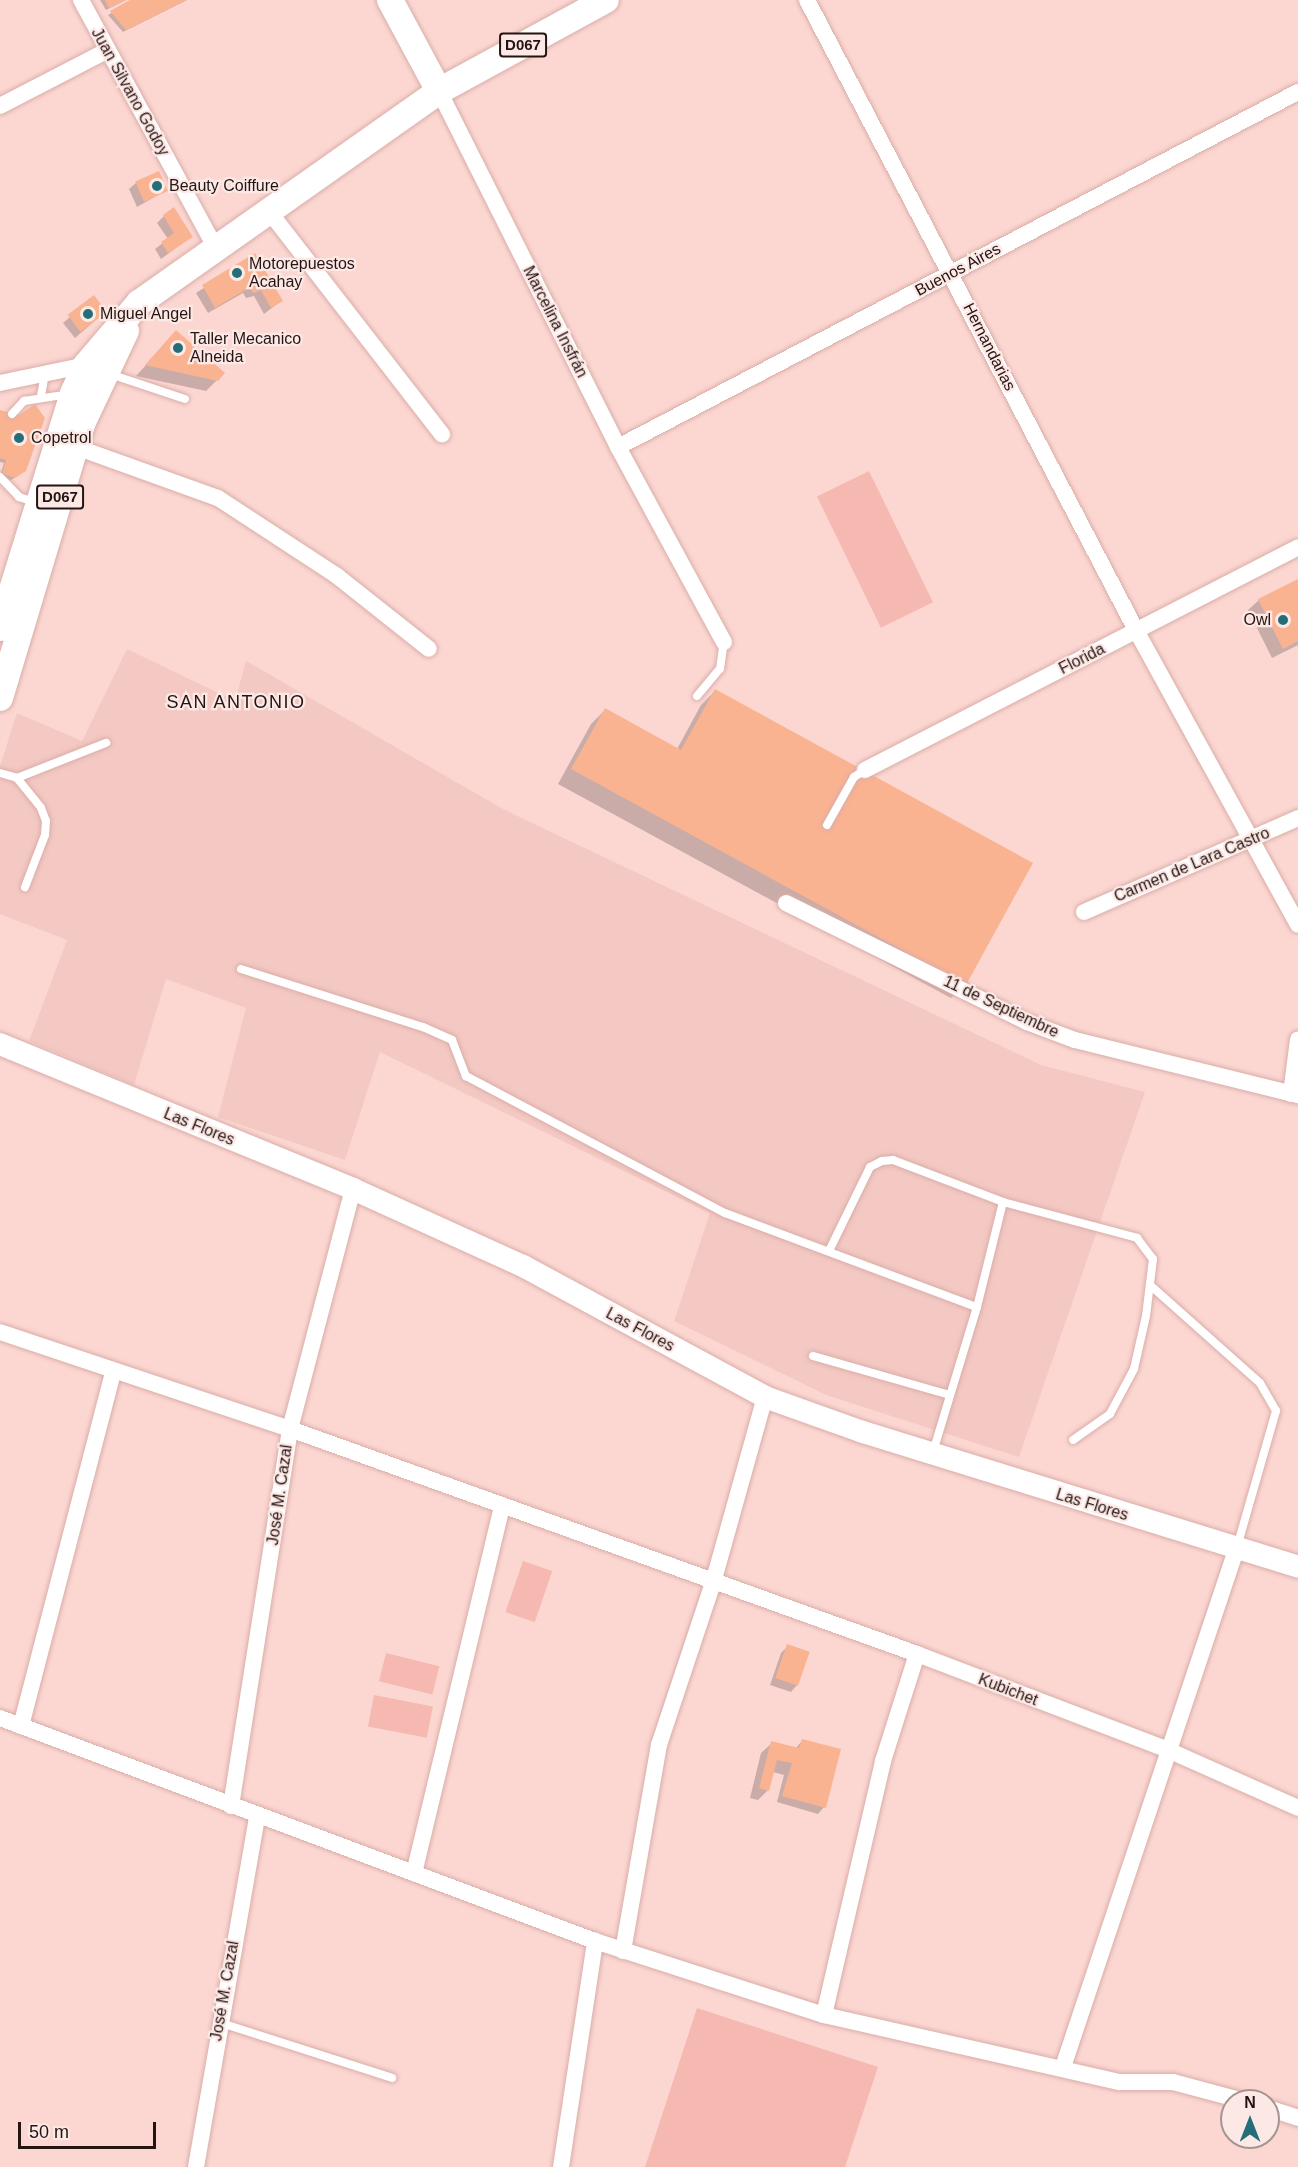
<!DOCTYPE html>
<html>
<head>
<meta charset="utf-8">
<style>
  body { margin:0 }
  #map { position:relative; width:1298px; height:2167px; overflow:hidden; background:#fcd7d2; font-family:Helvetica,sans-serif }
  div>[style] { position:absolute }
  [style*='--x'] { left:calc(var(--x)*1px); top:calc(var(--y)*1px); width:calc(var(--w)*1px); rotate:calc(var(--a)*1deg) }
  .built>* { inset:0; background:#f4c9c3 }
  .green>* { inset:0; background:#f5b9b2; transform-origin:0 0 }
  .shadow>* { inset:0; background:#0003 }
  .building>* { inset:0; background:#fab391; transform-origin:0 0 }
  .roads { filter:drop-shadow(0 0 2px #daada8) drop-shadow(0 0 2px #daada8) }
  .lane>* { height:8px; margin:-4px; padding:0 4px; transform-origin:4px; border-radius:4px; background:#fff }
  .street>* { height:16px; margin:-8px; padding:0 8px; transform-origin:8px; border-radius:8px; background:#fff }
  .secondary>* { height:22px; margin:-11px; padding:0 11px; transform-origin:11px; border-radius:11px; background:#fff }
  .primary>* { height:26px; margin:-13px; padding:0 13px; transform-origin:13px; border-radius:13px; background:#fff }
  .dots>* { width:16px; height:16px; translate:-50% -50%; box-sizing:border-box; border:3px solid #fce9e6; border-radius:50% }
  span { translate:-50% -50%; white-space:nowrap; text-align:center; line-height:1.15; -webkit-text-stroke:4.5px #fce9e6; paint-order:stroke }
  .shield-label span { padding:2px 4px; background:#fce9e6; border:2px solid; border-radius:4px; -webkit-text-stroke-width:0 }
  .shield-label { font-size:15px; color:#241412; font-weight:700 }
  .street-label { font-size:16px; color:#241412 }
  .poi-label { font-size:16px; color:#241412 }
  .left { translate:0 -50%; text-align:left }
  .right { translate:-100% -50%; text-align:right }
  .neighbourhood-label { font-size:18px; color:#241412; letter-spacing:1.5px }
  .north { position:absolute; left:1220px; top:2089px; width:60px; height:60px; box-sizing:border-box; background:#fce9e6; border:2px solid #a69491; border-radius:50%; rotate:0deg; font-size:16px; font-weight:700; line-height:24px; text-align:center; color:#241412 }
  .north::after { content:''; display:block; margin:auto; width:21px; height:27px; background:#246e77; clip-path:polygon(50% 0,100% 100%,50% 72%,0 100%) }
  .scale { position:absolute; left:18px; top:2122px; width:138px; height:27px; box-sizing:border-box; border:3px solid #241412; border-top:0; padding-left:8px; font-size:18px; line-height:21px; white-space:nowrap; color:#241412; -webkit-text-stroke:4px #fce9e6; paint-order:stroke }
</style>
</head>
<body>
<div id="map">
  <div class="built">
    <div style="clip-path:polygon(127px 649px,235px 701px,246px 661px,503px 809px,1041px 1065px,1145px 1092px,1019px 1457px,826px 1395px,674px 1321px,710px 1213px,380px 1052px,345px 1160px,218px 1117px,246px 1008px,166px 979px,134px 1085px,29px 1041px,67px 940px,0 914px,0 766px,17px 713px,82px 741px)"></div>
  </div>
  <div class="green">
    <div style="left:869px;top:471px;width:146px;height:58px;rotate:64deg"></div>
    <div style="left:523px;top:1561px;width:31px;height:54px;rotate:19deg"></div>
    <div style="left:386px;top:1653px;width:55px;height:29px;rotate:14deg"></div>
    <div style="left:374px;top:1695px;width:60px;height:32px;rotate:11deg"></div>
    <div style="clip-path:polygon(697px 2008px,878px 2067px,845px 2167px,645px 2167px)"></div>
  </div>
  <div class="shadow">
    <div style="clip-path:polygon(100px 0,126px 0,106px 10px)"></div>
    <div style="clip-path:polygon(134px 0,187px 0,123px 32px,108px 15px)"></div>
    <div style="clip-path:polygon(136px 183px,167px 190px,137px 207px,129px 189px)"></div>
    <div style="clip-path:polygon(164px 216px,191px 237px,161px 259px,155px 249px,168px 239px,157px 223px)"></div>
    <div style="clip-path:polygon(255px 255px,281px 301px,264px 314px,254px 296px,246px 298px,243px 293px,208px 313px,196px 293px)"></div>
    <div style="clip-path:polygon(70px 317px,98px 318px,75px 338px,63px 323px)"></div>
    <div style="clip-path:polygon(166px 343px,223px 374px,206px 391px,136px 376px)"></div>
    <div style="clip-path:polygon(0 411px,21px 474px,11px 480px,0 476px,4px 463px,0 462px)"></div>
    <div style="clip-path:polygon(1298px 580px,1298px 645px,1272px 658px,1248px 610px,1259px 600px)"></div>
    <div style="clip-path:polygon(715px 691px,965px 984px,951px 998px,558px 784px,591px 724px,605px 710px,677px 749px,701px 705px)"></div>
    <div style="clip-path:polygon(788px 1646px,797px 1685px,791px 1692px,770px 1685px,781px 1653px)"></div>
    <div style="clip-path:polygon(802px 1741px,824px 1807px,818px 1814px,777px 1802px,784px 1775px,773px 1772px,768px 1790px,758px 1800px,750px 1798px,761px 1753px,772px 1743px,795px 1749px)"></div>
  </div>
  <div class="building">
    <div style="clip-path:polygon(105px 0,126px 0,109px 8px)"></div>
    <div style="clip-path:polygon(130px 0,186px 0,126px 30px,110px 11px)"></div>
    <div style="left:159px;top:171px;width:22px;height:26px;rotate:66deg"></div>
    <div style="clip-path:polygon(174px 207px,193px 237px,168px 253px,161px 242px,174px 233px,163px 215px)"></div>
    <div style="clip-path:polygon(255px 253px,283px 301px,271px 308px,261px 290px,253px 293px,250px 287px,215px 308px,202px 285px)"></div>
    <div style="left:94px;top:295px;width:21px;height:33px;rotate:53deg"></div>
    <div style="clip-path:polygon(176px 330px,225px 373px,218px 381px,145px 365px)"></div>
    <div style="clip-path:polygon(35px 404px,45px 418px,26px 471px,15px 478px,2px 474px,6px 460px,0 458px,0 410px,19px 415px)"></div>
    <div style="clip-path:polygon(1298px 579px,1298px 641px,1283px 649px,1258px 599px)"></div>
    <div style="clip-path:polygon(715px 689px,1033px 863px,966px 985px,571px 769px,605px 708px,681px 750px)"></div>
    <div style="left:787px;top:1644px;width:24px;height:36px;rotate:19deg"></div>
    <div style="clip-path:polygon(802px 1739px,841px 1749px,826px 1808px,782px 1796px,792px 1763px,777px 1760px,769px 1791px,759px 1788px,771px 1741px,799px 1748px)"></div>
  </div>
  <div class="roads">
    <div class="lane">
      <div style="--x:110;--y:374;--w:79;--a:18.4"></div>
      <div style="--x:41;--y:396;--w:23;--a:-80"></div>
      <div style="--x:12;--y:414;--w:18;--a:-47"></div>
      <div style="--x:24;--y:401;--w:47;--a:-8.7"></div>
      <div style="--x:0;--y:477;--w:28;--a:46"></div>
      <div style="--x:19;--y:497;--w:19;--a:18"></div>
      <div style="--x:697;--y:696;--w:35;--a:-50"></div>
      <div style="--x:720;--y:669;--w:27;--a:-82"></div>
      <div style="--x:0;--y:773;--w:18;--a:16"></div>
      <div style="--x:17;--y:778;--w:38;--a:51"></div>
      <div style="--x:41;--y:808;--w:14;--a:69"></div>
      <div style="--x:46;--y:821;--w:14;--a:94"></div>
      <div style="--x:45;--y:835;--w:56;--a:111"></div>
      <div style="--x:17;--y:778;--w:96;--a:-21.5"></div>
      <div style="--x:827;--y:825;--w:55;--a:-60.6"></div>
      <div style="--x:854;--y:777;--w:13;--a:-32"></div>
      <div style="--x:241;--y:969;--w:191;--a:17.7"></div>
      <div style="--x:423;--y:1027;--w:32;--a:24"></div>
      <div style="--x:452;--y:1040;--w:39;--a:69"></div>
      <div style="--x:466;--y:1076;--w:293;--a:27.9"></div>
      <div style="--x:725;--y:1213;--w:269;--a:20.5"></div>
      <div style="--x:1003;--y:1202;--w:139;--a:15"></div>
      <div style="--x:1137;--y:1238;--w:26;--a:53"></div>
      <div style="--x:1153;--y:1259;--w:57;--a:97"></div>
      <div style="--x:1146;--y:1316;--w:54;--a:102.8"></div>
      <div style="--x:1134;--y:1369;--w:51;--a:118.1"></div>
      <div style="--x:1110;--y:1414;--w:45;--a:144.9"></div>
      <div style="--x:829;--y:1251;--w:93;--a:-64"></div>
      <div style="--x:870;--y:1167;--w:13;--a:-27"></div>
      <div style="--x:882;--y:1161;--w:11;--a:-5"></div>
      <div style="--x:893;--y:1160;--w:118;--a:20.9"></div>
      <div style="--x:1003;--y:1202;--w:108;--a:103.9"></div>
      <div style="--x:977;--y:1307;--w:152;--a:106.9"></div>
      <div style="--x:1150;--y:1285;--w:147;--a:41.7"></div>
      <div style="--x:1260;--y:1383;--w:32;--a:60"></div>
      <div style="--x:1276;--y:1411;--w:141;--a:106"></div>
      <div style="--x:813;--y:1356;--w:142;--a:15.9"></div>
      <div style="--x:218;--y:2022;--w:183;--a:17.8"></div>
    </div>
    <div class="street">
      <div style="--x:81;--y:0;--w:281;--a:61.5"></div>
      <div style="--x:807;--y:0;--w:713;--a:62.43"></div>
      <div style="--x:1137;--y:632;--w:334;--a:61.2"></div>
      <div style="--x:439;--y:91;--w:398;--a:63.3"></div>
      <div style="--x:618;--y:447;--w:222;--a:61.5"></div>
      <div style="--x:0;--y:106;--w:119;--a:-27.4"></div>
      <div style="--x:268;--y:210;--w:284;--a:52.2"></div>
      <div style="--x:0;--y:383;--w:88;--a:-11.8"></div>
      <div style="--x:76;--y:447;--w:151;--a:19.8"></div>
      <div style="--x:218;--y:498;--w:142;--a:33.2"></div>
      <div style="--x:337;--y:576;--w:117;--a:38.4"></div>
      <div style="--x:618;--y:447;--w:767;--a:-27.57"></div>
      <div style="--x:865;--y:770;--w:487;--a:-27.2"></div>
      <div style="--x:786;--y:903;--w:269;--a:26.3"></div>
      <div style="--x:1027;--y:1022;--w:51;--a:20.6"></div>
      <div style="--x:1075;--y:1040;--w:230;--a:13.9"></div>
      <div style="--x:1084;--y:912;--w:234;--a:-23.7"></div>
      <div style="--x:1291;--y:1094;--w:55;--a:-82.7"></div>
      <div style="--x:0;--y:1332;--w:306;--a:18.5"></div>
      <div style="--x:290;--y:1429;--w:666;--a:19.74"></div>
      <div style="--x:917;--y:1654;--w:269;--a:20.9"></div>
      <div style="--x:1168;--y:1750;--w:142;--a:24"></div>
      <div style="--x:0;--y:1718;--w:635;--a:20.55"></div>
      <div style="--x:595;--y:1941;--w:241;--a:17.9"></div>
      <div style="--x:824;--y:2015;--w:303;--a:12.8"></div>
      <div style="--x:1119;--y:2082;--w:54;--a:0"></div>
      <div style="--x:1173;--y:2082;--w:73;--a:15"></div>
      <div style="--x:21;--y:1726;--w:366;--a:-75.4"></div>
      <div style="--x:231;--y:1806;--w:382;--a:-81.1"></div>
      <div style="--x:290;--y:1429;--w:248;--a:-75.3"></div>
      <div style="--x:414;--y:1873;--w:376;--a:-76.5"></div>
      <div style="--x:623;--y:1951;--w:209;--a:-80.1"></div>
      <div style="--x:659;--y:1745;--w:171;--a:-71.6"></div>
      <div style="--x:713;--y:1583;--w:193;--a:-74.4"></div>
      <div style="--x:824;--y:2015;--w:261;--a:-76.9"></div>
      <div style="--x:883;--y:1761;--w:112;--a:-72.4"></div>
      <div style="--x:1063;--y:2067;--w:545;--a:-71.5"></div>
      <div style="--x:1268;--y:2108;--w:32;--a:18"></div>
      <div style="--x:196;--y:2167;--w:356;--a:-80.1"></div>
      <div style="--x:561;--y:2167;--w:229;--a:-81.4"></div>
    </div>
    <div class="secondary">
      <div style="--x:0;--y:1044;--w:382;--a:22.3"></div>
      <div style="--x:353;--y:1189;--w:187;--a:24.4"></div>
      <div style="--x:523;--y:1266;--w:275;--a:28.4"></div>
      <div style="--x:765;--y:1397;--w:104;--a:19.7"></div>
      <div style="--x:863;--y:1432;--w:455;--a:17.2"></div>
    </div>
    <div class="primary">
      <div style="--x:390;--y:0;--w:103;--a:61.7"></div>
      <div style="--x:0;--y:628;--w:246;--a:-72.7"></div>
      <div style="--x:73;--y:393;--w:31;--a:-65"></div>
      <div style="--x:86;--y:365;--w:82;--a:-49.5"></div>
      <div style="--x:139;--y:303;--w:367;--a:-35.2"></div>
      <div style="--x:439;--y:91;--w:190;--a:-28.6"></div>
      <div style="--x:0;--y:698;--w:286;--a:-73.3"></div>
      <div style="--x:82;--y:424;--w:103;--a:-64.7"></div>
    </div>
  </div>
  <div class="dots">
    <div style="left:157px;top:186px;background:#246e77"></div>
    <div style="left:237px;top:273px;background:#246e77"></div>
    <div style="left:88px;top:314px;background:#246e77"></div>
    <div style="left:178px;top:348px;background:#246e77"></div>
    <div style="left:19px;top:438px;background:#246e77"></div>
    <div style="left:1283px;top:620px;background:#246e77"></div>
  </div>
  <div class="shield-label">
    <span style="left:523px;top:45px">D067</span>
    <span style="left:60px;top:497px">D067</span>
  </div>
  <div class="street-label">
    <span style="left:130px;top:92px;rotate:61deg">Juan Silvano Godoy</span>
    <span style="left:958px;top:270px;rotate:-28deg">Buenos Aires</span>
    <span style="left:555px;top:322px;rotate:63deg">Marcelina Insfrán</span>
    <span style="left:989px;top:347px;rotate:63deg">Hernandarias</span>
    <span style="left:1082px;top:659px;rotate:-27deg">Florida</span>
    <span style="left:1192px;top:865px;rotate:-23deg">Carmen de Lara Castro</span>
    <span style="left:1001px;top:1007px;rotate:25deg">11 de Septiembre</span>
    <span style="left:199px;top:1127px;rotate:22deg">Las Flores</span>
    <span style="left:640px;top:1330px;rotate:28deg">Las Flores</span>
    <span style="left:280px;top:1495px;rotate:-82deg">José M. Cazal</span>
    <span style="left:1092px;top:1505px;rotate:17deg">Las Flores</span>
    <span style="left:1008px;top:1690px;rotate:21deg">Kubichet</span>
    <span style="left:225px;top:1991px;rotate:-80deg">José M. Cazal</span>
  </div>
  <div class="poi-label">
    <span class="left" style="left:169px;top:186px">Beauty Coiffure</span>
    <span class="left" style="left:249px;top:273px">Motorepuestos<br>Acahay</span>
    <span class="left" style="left:100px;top:314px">Miguel Angel</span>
    <span class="left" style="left:190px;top:348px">Taller Mecanico<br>Alneida</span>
    <span class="left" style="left:31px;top:438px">Copetrol</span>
    <span class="right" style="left:1271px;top:620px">Owl</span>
  </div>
  <div class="neighbourhood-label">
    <span style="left:236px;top:702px">SAN ANTONIO</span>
  </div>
  <div class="north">N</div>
  <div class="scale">50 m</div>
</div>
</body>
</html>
